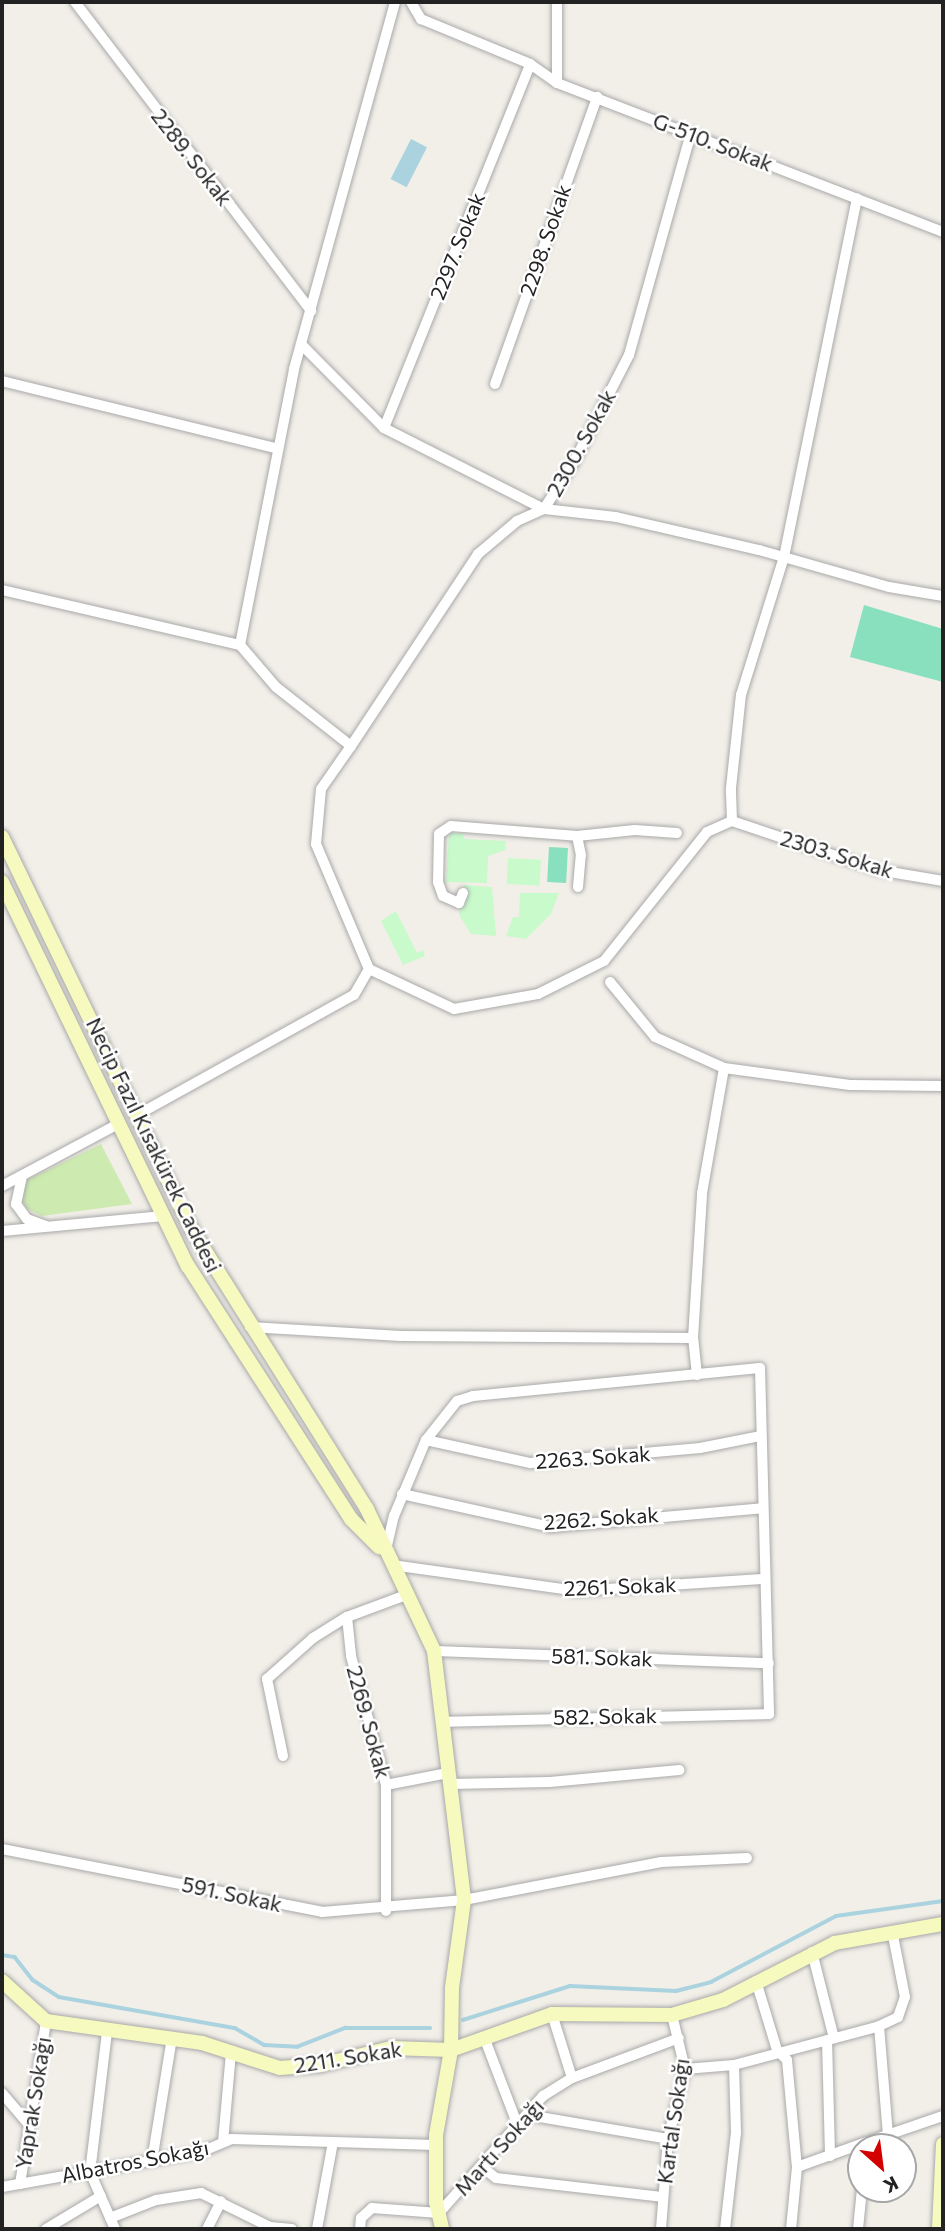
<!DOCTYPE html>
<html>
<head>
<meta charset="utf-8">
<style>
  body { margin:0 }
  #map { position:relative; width:945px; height:2231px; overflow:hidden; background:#f2efe9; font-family:Commissioner,sans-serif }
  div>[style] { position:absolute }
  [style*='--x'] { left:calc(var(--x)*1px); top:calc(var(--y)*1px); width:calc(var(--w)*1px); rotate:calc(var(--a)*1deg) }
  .grass>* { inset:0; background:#cdebb0 }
  .park>* { inset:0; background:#c8facc; transform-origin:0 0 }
  .pitch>* { inset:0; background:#88e0be; transform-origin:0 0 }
  .water>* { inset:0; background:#aad3df; transform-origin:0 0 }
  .stream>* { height:3.5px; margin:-1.75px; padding:0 1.75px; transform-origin:1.75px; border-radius:1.75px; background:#aad3df }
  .roads { filter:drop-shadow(0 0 2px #a9a9a9) drop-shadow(0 0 2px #a9a9a9) }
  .street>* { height:10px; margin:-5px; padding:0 5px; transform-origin:5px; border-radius:5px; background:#fff }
  .secondary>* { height:14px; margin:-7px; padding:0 7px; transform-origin:7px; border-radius:7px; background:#f7fabf }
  span { translate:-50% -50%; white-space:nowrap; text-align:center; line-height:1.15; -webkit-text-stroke:5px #fff; paint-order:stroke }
  .street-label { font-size:21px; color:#222 }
  .frame { position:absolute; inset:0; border:4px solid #222; pointer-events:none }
  .north { position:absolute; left:847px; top:2133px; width:70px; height:70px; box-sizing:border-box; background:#fff; border:2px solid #a7a7a7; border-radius:50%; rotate:152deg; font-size:19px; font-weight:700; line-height:28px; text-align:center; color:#222 }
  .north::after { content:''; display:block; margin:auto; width:24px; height:32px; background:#d40000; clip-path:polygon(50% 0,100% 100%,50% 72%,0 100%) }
</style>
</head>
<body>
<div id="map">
  <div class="grass">
    <div style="clip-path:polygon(101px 1144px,132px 1204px,42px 1216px,26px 1208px,22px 1199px,27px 1180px)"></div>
  </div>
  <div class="park">
    <div style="clip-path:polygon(449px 833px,463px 833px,464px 839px,506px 841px,505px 850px,488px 856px,487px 883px,446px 882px)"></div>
    <div style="left:508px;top:858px;width:33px;height:26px;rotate:3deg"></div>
    <div style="clip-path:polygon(464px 885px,492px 887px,496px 936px,471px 934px,459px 915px,459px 907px,466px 905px)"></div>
    <div style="clip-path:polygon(520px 893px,559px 893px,551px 914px,526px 939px,506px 936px,513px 917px,519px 917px)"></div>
    <div style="clip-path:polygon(396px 911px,417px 953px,423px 950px,425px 956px,403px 965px,381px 921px)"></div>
  </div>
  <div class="pitch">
    <div style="clip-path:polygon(864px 605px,943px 629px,943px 682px,850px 657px)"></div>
    <div style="left:549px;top:847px;width:19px;height:35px;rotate:3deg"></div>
  </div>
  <div class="water">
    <div style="left:411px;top:139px;width:18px;height:45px;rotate:27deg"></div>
  </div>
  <div class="stream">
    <div style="--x:2;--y:1955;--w:13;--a:9"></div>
    <div style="--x:15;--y:1957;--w:29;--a:52"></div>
    <div style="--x:33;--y:1980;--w:31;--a:33"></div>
    <div style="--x:59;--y:1997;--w:179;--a:10"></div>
    <div style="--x:235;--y:2028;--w:34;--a:30"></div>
    <div style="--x:264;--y:2045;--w:33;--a:3"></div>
    <div style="--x:297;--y:2047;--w:52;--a:-21.6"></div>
    <div style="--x:345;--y:2028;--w:85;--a:0"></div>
    <div style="--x:463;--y:2020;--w:112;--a:-17.6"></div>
    <div style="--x:570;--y:1986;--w:106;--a:2.7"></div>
    <div style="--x:676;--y:1991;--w:36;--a:-14"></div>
    <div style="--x:711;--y:1982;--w:141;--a:-27.8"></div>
    <div style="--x:836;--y:1916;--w:108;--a:-8"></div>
  </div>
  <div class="roads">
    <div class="street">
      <div style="--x:75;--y:2;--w:389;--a:52.6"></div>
      <div style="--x:411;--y:2;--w:20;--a:60"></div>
      <div style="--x:421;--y:19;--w:118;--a:22.4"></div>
      <div style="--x:530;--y:64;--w:33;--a:35"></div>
      <div style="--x:557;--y:2;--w:81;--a:90"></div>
      <div style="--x:557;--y:83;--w:414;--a:21.1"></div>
      <div style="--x:301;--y:344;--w:118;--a:45.3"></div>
      <div style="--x:384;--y:428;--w:179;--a:26.9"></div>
      <div style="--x:544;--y:509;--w:58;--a:-57.7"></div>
      <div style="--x:575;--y:460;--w:118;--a:-62.8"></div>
      <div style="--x:629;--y:355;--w:230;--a:-74.4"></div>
      <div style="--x:2;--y:381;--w:284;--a:13.8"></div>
      <div style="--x:495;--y:384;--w:305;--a:-70.4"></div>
      <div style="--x:384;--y:428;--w:392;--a:-68.1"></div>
      <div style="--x:2;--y:590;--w:244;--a:13"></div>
      <div style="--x:351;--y:746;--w:230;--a:-56.5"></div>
      <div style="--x:478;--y:554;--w:51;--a:-40.2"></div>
      <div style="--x:517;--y:521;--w:30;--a:-24"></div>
      <div style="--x:544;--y:509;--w:72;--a:6.3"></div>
      <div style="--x:616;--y:517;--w:147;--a:13"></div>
      <div style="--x:759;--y:550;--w:135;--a:15.9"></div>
      <div style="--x:889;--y:587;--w:55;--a:9.5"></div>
      <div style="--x:732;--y:821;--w:33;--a:-92"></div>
      <div style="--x:731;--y:788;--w:94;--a:-83.9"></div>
      <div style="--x:741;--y:695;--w:145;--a:-72.7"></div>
      <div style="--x:784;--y:557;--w:366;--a:-78.5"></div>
      <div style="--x:732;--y:821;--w:154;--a:18.6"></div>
      <div style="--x:878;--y:870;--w:66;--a:9.6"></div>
      <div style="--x:578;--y:887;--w:32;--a:-85"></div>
      <div style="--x:581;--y:855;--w:19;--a:-102"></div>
      <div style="--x:577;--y:836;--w:58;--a:-5.9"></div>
      <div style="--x:635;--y:830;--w:42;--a:4.1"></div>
      <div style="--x:463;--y:893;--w:11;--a:112"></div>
      <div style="--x:459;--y:903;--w:17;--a:-156"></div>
      <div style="--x:443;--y:896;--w:15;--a:-110"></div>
      <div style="--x:438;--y:882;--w:48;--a:-88.8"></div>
      <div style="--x:439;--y:834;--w:14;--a:-34"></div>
      <div style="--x:451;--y:826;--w:126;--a:4.5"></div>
      <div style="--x:369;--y:969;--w:94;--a:25.2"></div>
      <div style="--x:454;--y:1009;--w:85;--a:-10.1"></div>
      <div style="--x:538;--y:994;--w:74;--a:-26.6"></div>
      <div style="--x:604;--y:961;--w:165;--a:-51.4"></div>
      <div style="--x:707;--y:832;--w:27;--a:-24"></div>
      <div style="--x:610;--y:982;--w:71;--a:50.7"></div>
      <div style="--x:655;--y:1037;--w:76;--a:24.2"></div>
      <div style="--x:724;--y:1068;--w:127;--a:7.7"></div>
      <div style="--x:850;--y:1085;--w:93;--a:0.6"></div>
      <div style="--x:139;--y:1114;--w:246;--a:-29"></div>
      <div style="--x:354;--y:995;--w:30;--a:-60"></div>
      <div style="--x:369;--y:969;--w:136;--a:-113"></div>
      <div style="--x:316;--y:844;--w:55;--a:-84.8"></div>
      <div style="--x:321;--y:789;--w:52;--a:-55.1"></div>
      <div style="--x:351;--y:746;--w:95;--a:-141.8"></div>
      <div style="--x:276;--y:687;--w:55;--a:-130.6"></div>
      <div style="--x:240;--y:645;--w:281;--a:-78.9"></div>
      <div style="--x:294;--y:369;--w:381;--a:-74.6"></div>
      <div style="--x:22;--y:1176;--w:29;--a:102"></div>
      <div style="--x:16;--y:1204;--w:19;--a:54"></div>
      <div style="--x:27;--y:1219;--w:20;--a:20"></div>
      <div style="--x:2;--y:1186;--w:134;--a:-28.1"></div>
      <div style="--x:2;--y:1231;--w:162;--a:-5.3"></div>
      <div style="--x:250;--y:1327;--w:151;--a:3.4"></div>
      <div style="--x:401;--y:1336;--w:292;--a:0.4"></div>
      <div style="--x:697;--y:1375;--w:37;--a:-96"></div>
      <div style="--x:693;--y:1338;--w:145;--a:-86.4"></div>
      <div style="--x:702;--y:1193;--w:127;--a:-80"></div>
      <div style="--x:426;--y:1440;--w:107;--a:12.5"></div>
      <div style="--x:530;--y:1463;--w:171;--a:-5"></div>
      <div style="--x:700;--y:1448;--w:61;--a:-11.3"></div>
      <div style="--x:402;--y:1494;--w:153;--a:12.5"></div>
      <div style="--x:551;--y:1527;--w:212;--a:-5.1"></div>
      <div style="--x:386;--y:1550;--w:35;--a:-77"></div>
      <div style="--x:394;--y:1516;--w:82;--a:-67.2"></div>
      <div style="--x:426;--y:1440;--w:50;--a:-51.5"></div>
      <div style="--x:457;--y:1401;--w:17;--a:-17"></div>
      <div style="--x:473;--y:1396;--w:288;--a:-5.6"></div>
      <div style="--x:760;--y:1368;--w:346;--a:88.5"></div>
      <div style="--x:769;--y:1714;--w:327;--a:178.6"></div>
      <div style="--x:392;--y:1565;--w:188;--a:8"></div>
      <div style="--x:578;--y:1591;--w:187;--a:-3.7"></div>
      <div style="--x:347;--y:1617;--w:39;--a:84"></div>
      <div style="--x:351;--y:1656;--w:134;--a:74.8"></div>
      <div style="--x:386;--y:1785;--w:126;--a:90"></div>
      <div style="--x:434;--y:1651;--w:335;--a:2.1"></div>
      <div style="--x:283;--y:1756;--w:79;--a:-101.7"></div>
      <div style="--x:267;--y:1679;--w:62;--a:-41.7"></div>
      <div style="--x:313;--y:1638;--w:40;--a:-32"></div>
      <div style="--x:347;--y:1617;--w:63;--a:-20.4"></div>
      <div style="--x:449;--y:1784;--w:101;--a:-1.1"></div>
      <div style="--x:550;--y:1782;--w:130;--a:-5.3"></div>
      <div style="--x:386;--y:1785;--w:63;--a:-11"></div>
      <div style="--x:2;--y:1849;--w:326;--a:11.1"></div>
      <div style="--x:322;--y:1912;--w:143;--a:-4.8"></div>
      <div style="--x:464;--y:1900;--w:201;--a:-10.9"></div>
      <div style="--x:661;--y:1862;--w:86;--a:-2.7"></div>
      <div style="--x:812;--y:1952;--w:89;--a:75.7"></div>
      <div style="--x:756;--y:1981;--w:72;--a:73.1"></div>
      <div style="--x:777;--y:2050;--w:14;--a:45"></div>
      <div style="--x:787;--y:2060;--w:107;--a:84.7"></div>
      <div style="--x:797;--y:2167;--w:62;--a:95.5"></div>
      <div style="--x:552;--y:2014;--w:67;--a:72.6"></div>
      <div style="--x:879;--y:2026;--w:109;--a:85.3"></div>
      <div style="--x:107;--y:2032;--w:141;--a:96.9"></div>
      <div style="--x:90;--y:2172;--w:62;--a:66.3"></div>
      <div style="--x:484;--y:2037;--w:95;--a:69.1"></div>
      <div style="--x:827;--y:2040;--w:116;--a:88.5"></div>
      <div style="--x:685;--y:2069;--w:49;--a:-4.7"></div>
      <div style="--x:734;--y:2065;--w:148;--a:-14.9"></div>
      <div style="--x:877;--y:2027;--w:23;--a:-25"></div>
      <div style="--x:898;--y:2017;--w:21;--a:-71"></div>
      <div style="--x:905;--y:1997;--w:67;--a:-101.1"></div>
      <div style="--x:2;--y:2093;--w:43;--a:49.7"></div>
      <div style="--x:528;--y:2115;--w:142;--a:9.7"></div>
      <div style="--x:223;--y:2142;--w:89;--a:-84.9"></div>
      <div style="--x:867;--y:2147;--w:5;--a:-90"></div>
      <div style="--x:867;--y:2142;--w:80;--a:-18.9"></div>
      <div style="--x:152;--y:2161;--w:125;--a:-80.8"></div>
      <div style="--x:482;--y:2167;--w:18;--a:38"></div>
      <div style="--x:496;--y:2178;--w:167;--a:6.5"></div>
      <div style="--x:797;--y:2167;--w:74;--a:-19.7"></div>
      <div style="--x:20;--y:2184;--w:165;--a:-80.9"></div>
      <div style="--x:2;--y:2187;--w:202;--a:-10"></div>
      <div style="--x:201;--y:2152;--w:33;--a:-23"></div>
      <div style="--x:231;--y:2139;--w:205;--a:1.7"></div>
      <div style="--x:110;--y:2218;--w:49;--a:-21.4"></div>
      <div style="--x:156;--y:2200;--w:46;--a:-8.8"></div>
      <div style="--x:201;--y:2193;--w:77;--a:26.2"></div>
      <div style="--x:270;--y:2227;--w:22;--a:5"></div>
      <div style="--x:46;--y:2229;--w:64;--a:-31"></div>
      <div style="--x:207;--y:2229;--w:31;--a:-63"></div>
      <div style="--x:317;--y:2229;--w:88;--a:-79.6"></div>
      <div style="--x:360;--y:2229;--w:11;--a:-85"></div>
      <div style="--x:361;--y:2218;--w:15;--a:-42"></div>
      <div style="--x:372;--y:2208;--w:67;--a:4.3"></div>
      <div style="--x:439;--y:2213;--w:157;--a:-48.4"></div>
      <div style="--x:543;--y:2096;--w:34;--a:-32"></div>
      <div style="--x:572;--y:2078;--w:114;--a:-20.5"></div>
      <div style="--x:661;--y:2229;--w:90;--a:-85.6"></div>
      <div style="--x:668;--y:2139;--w:72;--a:-76.3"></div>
      <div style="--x:685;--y:2069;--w:56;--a:-103.5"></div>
      <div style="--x:725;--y:2229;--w:97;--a:-83.5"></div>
      <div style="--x:736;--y:2133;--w:68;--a:-91.7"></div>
      <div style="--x:858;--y:2229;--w:40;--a:-84.3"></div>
    </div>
    <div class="secondary">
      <div style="--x:2;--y:837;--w:437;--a:64.2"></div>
      <div style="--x:192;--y:1230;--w:329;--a:57.9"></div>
      <div style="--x:367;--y:1509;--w:157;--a:64.7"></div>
      <div style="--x:434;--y:1651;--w:251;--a:83.1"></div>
      <div style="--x:464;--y:1900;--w:89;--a:97.8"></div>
      <div style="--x:452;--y:1988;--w:62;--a:90.9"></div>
      <div style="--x:451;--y:2050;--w:86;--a:100"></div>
      <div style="--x:436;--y:2135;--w:67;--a:90"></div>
      <div style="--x:436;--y:2202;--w:28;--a:77"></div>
      <div style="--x:2;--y:882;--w:427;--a:64.2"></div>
      <div style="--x:188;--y:1266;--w:301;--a:57.2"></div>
      <div style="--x:351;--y:1519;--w:40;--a:45"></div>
      <div style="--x:2;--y:1981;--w:59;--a:42.3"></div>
      <div style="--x:46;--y:2021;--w:158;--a:8"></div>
      <div style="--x:202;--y:2043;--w:82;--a:17.8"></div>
      <div style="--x:280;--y:2068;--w:40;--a:-4.3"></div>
      <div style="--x:320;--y:2065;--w:73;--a:-13.5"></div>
      <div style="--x:391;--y:2048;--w:60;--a:1.9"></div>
      <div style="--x:451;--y:2050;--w:107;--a:-19.6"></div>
      <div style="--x:552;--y:2014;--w:120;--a:0.5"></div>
      <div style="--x:672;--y:2015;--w:53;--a:-16.4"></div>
      <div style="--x:723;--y:2000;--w:126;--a:-27"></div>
      <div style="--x:835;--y:1943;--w:110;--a:-10"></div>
      <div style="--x:939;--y:2229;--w:85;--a:-87.3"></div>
    </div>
  </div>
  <div class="street-label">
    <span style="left:713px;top:142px;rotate:21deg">G-510. Sokak</span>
    <span style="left:192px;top:157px;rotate:52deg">2289. Sokak</span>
    <span style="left:545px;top:240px;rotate:-71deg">2298. Sokak</span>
    <span style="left:457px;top:246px;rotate:-68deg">2297. Sokak</span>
    <span style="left:581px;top:443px;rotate:-61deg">2300. Sokak</span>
    <span style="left:837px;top:854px;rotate:17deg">2303. Sokak</span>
    <span style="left:154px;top:1145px;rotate:64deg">Necip Fazıl Kısakürek Caddesi</span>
    <span style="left:593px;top:1457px;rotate:-4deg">2263. Sokak</span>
    <span style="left:601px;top:1518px;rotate:-4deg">2262. Sokak</span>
    <span style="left:620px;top:1586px;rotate:-2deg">2261. Sokak</span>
    <span style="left:602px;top:1657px;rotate:2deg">581. Sokak</span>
    <span style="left:605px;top:1716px;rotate:-1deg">582. Sokak</span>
    <span style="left:369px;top:1722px;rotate:75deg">2269. Sokak</span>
    <span style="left:232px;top:1894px;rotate:12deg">591. Sokak</span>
    <span style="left:348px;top:2057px;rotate:-9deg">2211. Sokak</span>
    <span style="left:33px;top:2103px;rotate:-81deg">Yaprak Sokağı</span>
    <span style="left:673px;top:2121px;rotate:-82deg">Kartal Sokağı</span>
    <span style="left:499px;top:2147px;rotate:-48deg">Martı Sokağı</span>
    <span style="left:135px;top:2161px;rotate:-11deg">Albatros Sokağı</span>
  </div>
  <div class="frame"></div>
  <div class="north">K</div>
</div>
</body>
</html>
